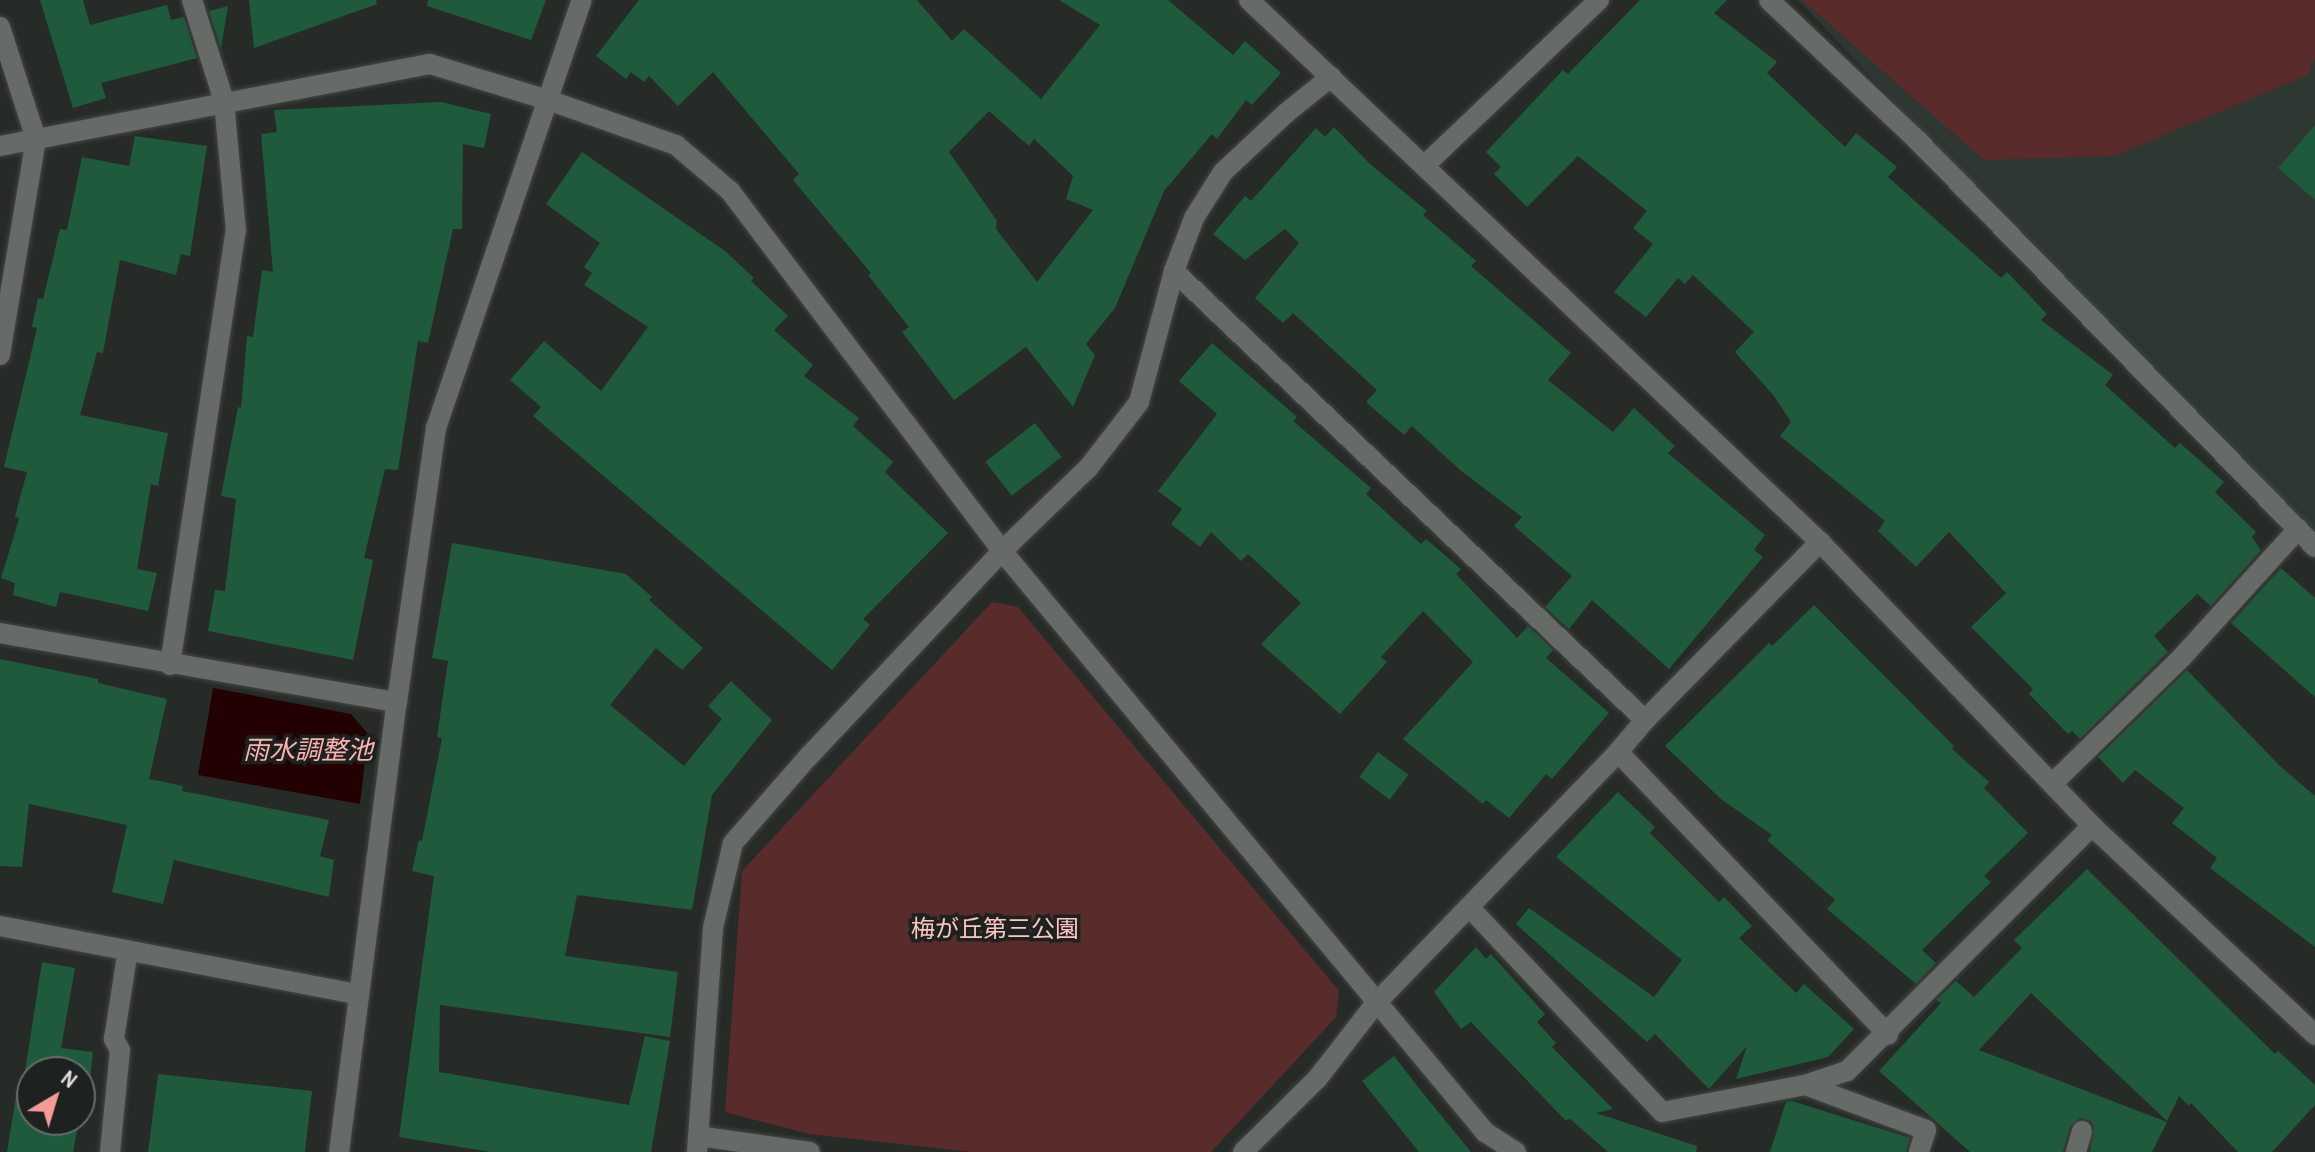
<!DOCTYPE html>
<html>
<head>
<meta charset="utf-8">
<style>
  body { margin:0 }
  #map { position:relative; width:2315px; height:1152px; overflow:hidden; background:#272b28; font-family:"Archivo Narrow","Noto Sans JP",sans-serif }
  div>[style] { position:absolute }
  [style*='--x'] { left:calc(var(--x)*1px); top:calc(var(--y)*1px); width:calc(var(--w)*1px); rotate:calc(var(--a)*1deg) }
  .built>* { inset:0; background:#2e3731 }
  .green>* { inset:0; background:#592c2b }
  .water>* { inset:0; background:#230103 }
  .building>* { inset:0; background:#1f5a3c; transform-origin:0 0 }
  .roads { filter:drop-shadow(0 0 2px #444745) drop-shadow(0 0 2px #444745) }
  .minor>* { height:20px; margin:-10px; padding:0 10px; transform-origin:10px; border-radius:10px; background:#666b68 }
  span { translate:-50% -50%; white-space:nowrap; text-align:center; line-height:1.15; -webkit-text-stroke:7px #1d211f; paint-order:stroke }
  .park-label { font-size:24px; color:#fdc4c0 }
  .water-label { font-size:26px; color:#fcb2ad; font-style:italic }
  .north { position:absolute; left:16px; top:1056px; width:80px; height:80px; box-sizing:border-box; background:#1d211f; border:2px solid #686c6a; border-radius:50%; rotate:38deg; font-size:22px; font-weight:700; line-height:32px; text-align:center; color:#d9dcda }
  .north::after { content:''; display:block; margin:auto; width:28px; height:36px; background:#f59b97; clip-path:polygon(50% 0,100% 100%,50% 72%,0 100%) }
</style>
</head>
<body>
<div id="map">
  <div class="built">
    <div style="clip-path:polygon(1798px 0,2315px 0,2315px 547px,2298px 529px)"></div>
  </div>
  <div class="green">
    <div style="clip-path:polygon(1802px 0,2315px 0,2315px 57px,2308px 75px,2114px 156px,1984px 160px)"></div>
    <div style="clip-path:polygon(992px 602px,1018px 607px,1339px 991px,1336px 1017px,1211px 1152px,972px 1152px,809px 1134px,725px 1112px,742px 871px)"></div>
  </div>
  <div class="water">
    <div style="clip-path:polygon(213px 688px,351px 714px,368px 734px,360px 804px,198px 775px)"></div>
  </div>
  <div class="building">
    <div style="clip-path:polygon(40px 0,83px 0,90px 25px,167px 5px,171px 20px,184px 17px,197px 58px,101px 83px,106px 98px,73px 108px)"></div>
    <div style="clip-path:polygon(249px 0,376px 0,377px 4px,254px 48px)"></div>
    <div style="clip-path:polygon(428px 0,546px 0,531px 40px,427px 6px)"></div>
    <div style="clip-path:polygon(evenodd,639px 0,917px 0,952px 41px,964px 29px,1041px 99px,1100px 25px,1059px 0,1168px 0,1233px 55px,1245px 41px,1281px 73px,1252px 105px,1246px 100px,1217px 139px,1212px 134px,1164px 191px,1115px 308px,1086px 344px,1095px 355px,1073px 407px,1026px 347px,954px 400px,902px 332px,909px 327px,868px 275px,871px 273px,793px 180px,799px 174px,713px 72px,678px 106px,649px 76px,644px 82px,631px 72px,626px 79px,596px 56px,639px 0,989px 111px,1029px 146px,1034px 139px,1073px 176px,1066px 199px,1093px 210px,1037px 282px,996px 229px,997px 221px,949px 152px,989px 111px)"></div>
    <div style="clip-path:polygon(1640px 0,1727px 0,1714px 13px,1777px 62px,1767px 73px,1845px 147px,1856px 133px,1897px 167px,1888px 177px,2001px 278px,2007px 272px,2047px 314px,2041px 320px,2113px 375px,2105px 385px,2175px 448px,2180px 443px,2224px 482px,2215px 492px,2256px 532px,2252px 537px,2261px 550px,2211px 606px,2197px 594px,2154px 636px,2168px 652px,2080px 739px,2072px 731px,2068px 734px,2029px 694px,2033px 689px,1971px 627px,2006px 593px,1949px 532px,1916px 567px,1878px 531px,1885px 521px,1780px 436px,1791px 422px,1774px 396px,1735px 352px,1754px 332px,1693px 275px,1685px 284px,1678px 278px,1646px 317px,1614px 292px,1653px 244px,1633px 228px,1647px 211px,1578px 156px,1527px 207px,1494px 174px,1501px 167px,1486px 152px,1563px 70px,1568px 74px)"></div>
    <div style="clip-path:polygon(228px 6px,221px 49px,209px 11px)"></div>
    <div style="clip-path:polygon(441px 102px,491px 114px,484px 148px,463px 144px,462px 229px,453px 229px,428px 343px,418px 341px,398px 470px,385px 469px,364px 558px,373px 560px,353px 660px,208px 631px,215px 590px,225px 591px,236px 499px,221px 496px,238px 407px,241px 408px,247px 336px,253px 337px,262px 270px,273px 272px,261px 134px,277px 132px,274px 110px)"></div>
    <div style="clip-path:polygon(2315px 125px,2315px 200px,2278px 168px)"></div>
    <div style="clip-path:polygon(1334px 127px,1370px 164px,1427px 211px,1423px 215px,1476px 261px,1471px 266px,1571px 353px,1548px 380px,1613px 432px,1634px 408px,1675px 446px,1668px 453px,1765px 535px,1754px 550px,1763px 557px,1669px 669px,1592px 600px,1569px 629px,1545px 607px,1572px 576px,1514px 526px,1522px 517px,1460px 470px,1412px 426px,1404px 435px,1366px 402px,1377px 390px,1293px 313px,1283px 323px,1255px 298px,1299px 243px,1285px 229px,1245px 260px,1213px 234px,1245px 196px,1251px 201px,1316px 128px,1325px 137px)"></div>
    <div style="clip-path:polygon(135px 136px,207px 146px,190px 256px,181px 254px,176px 275px,120px 260px,103px 353px,97px 352px,80px 415px,168px 433px,158px 486px,151px 484px,137px 569px,157px 573px,148px 611px,60px 592px,56px 607px,13px 595px,15px 583px,1px 578px,19px 519px,15px 516px,27px 472px,4px 467px,37px 328px,32px 327px,38px 298px,43px 299px,60px 229px,67px 230px,82px 157px,129px 166px)"></div>
    <div style="clip-path:polygon(582px 152px,725px 251px,754px 278px,751px 281px,788px 316px,774px 330px,813px 365px,804px 376px,859px 418px,853px 426px,893px 462px,885px 472px,948px 533px,863px 619px,870px 625px,832px 670px,533px 416px,541px 407px,510px 380px,544px 341px,601px 391px,648px 327px,584px 285px,592px 273px,584px 267px,600px 243px,546px 204px)"></div>
    <div style="clip-path:polygon(1212px 343px,1297px 417px,1293px 421px,1371px 488px,1366px 494px,1421px 544px,1426px 539px,1461px 569px,1456px 574px,1517px 638px,1528px 626px,1553px 650px,1546px 658px,1609px 713px,1552px 779px,1546px 774px,1509px 818px,1486px 800px,1483px 804px,1403px 739px,1473px 662px,1423px 611px,1381px 657px,1387px 662px,1340px 714px,1261px 644px,1301px 603px,1248px 554px,1241px 561px,1211px 532px,1200px 547px,1171px 524px,1182px 509px,1158px 491px,1217px 414px,1179px 381px)"></div>
    <div style="left:1035px;top:423px;width:43px;height:63px;rotate:52deg"></div>
    <div style="clip-path:polygon(452px 543px,626px 574px,652px 597px,649px 600px,703px 648px,682px 670px,656px 648px,610px 705px,684px 766px,722px 719px,708px 706px,731px 681px,772px 720px,712px 795px,692px 910px,577px 895px,565px 956px,678px 972px,670px 1037px,440px 1005px,439px 1072px,629px 1105px,645px 1036px,670px 1041px,651px 1152px,491px 1152px,399px 1137px,434px 876px,412px 871px,419px 840px,422px 841px,442px 738px,437px 737px,448px 661px,432px 658px)"></div>
    <div style="clip-path:polygon(2281px 568px,2315px 598px,2315px 697px,2231px 623px)"></div>
    <div style="clip-path:polygon(1814px 605px,1954px 746px,1952px 749px,1989px 782px,1984px 788px,2028px 833px,1984px 876px,1991px 882px,1922px 950px,1936px 963px,1916px 984px,1827px 909px,1835px 900px,1767px 840px,1772px 835px,1721px 799px,1665px 746px,1769px 643px,1772px 646px)"></div>
    <div style="clip-path:polygon(0 659px,98px 679px,98px 683px,167px 699px,149px 779px,183px 786px,182px 791px,329px 820px,320px 856px,334px 860px,329px 897px,174px 860px,163px 904px,112px 892px,127px 825px,29px 804px,22px 867px,0 866px)"></div>
    <div style="clip-path:polygon(2187px 670px,2280px 766px,2315px 796px,2315px 947px,2210px 868px,2217px 858px,2172px 823px,2184px 808px,2135px 770px,2123px 783px,2098px 757px)"></div>
    <div style="left:1378px;top:752px;width:38px;height:31px;rotate:37deg"></div>
    <div style="clip-path:polygon(1618px 792px,1655px 827px,1650px 833px,1719px 902px,1724px 897px,1752px 926px,1739px 938px,1796px 993px,1804px 984px,1854px 1029px,1828px 1057px,1736px 1079px,1747px 1046px,1709px 1089px,1655px 1034px,1647px 1042px,1516px 924px,1529px 908px,1654px 997px,1682px 960px,1556px 857px)"></div>
    <div style="clip-path:polygon(2087px 869px,2275px 1054px,2278px 1051px,2315px 1085px,2315px 1105px,2272px 1152px,2238px 1152px,2191px 1103px,2189px 1106px,2179px 1096px,2167px 1121px,2031px 993px,1979px 1050px,2167px 1122px,2152px 1152px,2090px 1152px,2094px 1127px,2091px 1121px,2080px 1118px,2070px 1127px,2063px 1152px,1970px 1152px,1879px 1071px,1941px 1003px,1936px 1000px,1956px 981px,1974px 997px,2022px 948px,2014px 940px)"></div>
    <div style="clip-path:polygon(1476px 947px,1486px 959px,1491px 954px,1545px 1014px,1537px 1022px,1556px 1043px,1552px 1047px,1613px 1109px,1596px 1113px,1697px 1146px,1696px 1152px,1608px 1152px,1570px 1119px,1565px 1120px,1471px 1022px,1461px 1029px,1434px 992px)"></div>
    <div style="clip-path:polygon(42px 962px,75px 968px,61px 1048px,93px 1052px,89px 1087px,84px 1086px,80px 1112px,80px 1072px,32px 1072px,32px 1120px,79px 1120px,73px 1152px,7px 1152px,17px 1090px,22px 1091px)"></div>
    <div style="clip-path:polygon(1394px 1056px,1422px 1092px,1471px 1152px,1419px 1152px,1362px 1081px)"></div>
    <div style="clip-path:polygon(158px 1074px,312px 1091px,305px 1152px,148px 1152px)"></div>
    <div style="clip-path:polygon(1792px 1101px,1910px 1138px,1906px 1152px,1770px 1152px,1786px 1102px)"></div>
  </div>
  <div class="roads">
    <div class="minor">
      <div style="--x:1249;--y:0;--w:787;--a:43.51"></div>
      <div style="--x:1820;--y:542;--w:393;--a:46.2"></div>
      <div style="--x:2092;--y:826;--w:306;--a:43.1"></div>
      <div style="--x:1769;--y:0;--w:205;--a:43.4"></div>
      <div style="--x:1918;--y:141;--w:568;--a:45.64"></div>
      <div style="--x:0;--y:27;--w:118;--a:72.2"></div>
      <div style="--x:36;--y:139;--w:219;--a:99.5"></div>
      <div style="--x:0;--y:146;--w:438;--a:-10.8"></div>
      <div style="--x:430;--y:64;--w:123;--a:17"></div>
      <div style="--x:548;--y:100;--w:136;--a:19.4"></div>
      <div style="--x:676;--y:145;--w:71;--a:40.4"></div>
      <div style="--x:730;--y:191;--w:451;--a:52.9"></div>
      <div style="--x:1002;--y:551;--w:756;--a:50.26"></div>
      <div style="--x:1485;--y:1132;--w:37;--a:33"></div>
      <div style="--x:1425;--y:165;--w:240;--a:-43.5"></div>
      <div style="--x:1174;--y:271;--w:651;--a:43.63"></div>
      <div style="--x:0;--y:633;--w:403;--a:9.9"></div>
      <div style="--x:170;--y:665;--w:439;--a:-81.4"></div>
      <div style="--x:236;--y:231;--w:131;--a:-95.3"></div>
      <div style="--x:224;--y:101;--w:106;--a:-107.6"></div>
      <div style="--x:1618;--y:752;--w:391;--a:46.3"></div>
      <div style="--x:2053;--y:783;--w:180;--a:-44.3"></div>
      <div style="--x:2182;--y:657;--w:173;--a:-47.8"></div>
      <div style="--x:1470;--y:908;--w:280;--a:46.7"></div>
      <div style="--x:1662;--y:1112;--w:146;--a:-10.7"></div>
      <div style="--x:1805;--y:1085;--w:44;--a:-18.4"></div>
      <div style="--x:1847;--y:1071;--w:346;--a:-45"></div>
      <div style="--x:0;--y:926;--w:364;--a:10.8"></div>
      <div style="--x:1805;--y:1085;--w:129;--a:20.4"></div>
      <div style="--x:1926;--y:1130;--w:23;--a:108"></div>
      <div style="--x:698;--y:1136;--w:113;--a:8.1"></div>
      <div style="--x:110;--y:1152;--w:102;--a:-84.4"></div>
      <div style="--x:120;--y:1050;--w:13;--a:-119"></div>
      <div style="--x:114;--y:1039;--w:90;--a:-81.1"></div>
      <div style="--x:339;--y:1152;--w:454;--a:-82.7"></div>
      <div style="--x:397;--y:702;--w:277;--a:-81.9"></div>
      <div style="--x:436;--y:428;--w:452;--a:-71.2"></div>
      <div style="--x:697;--y:1152;--w:225;--a:-85.9"></div>
      <div style="--x:713;--y:928;--w:87;--a:-76.8"></div>
      <div style="--x:733;--y:843;--w:116;--a:-48.9"></div>
      <div style="--x:809;--y:756;--w:282;--a:-46.7"></div>
      <div style="--x:1002;--y:551;--w:121;--a:-44"></div>
      <div style="--x:1089;--y:467;--w:82;--a:-52.4"></div>
      <div style="--x:1139;--y:402;--w:136;--a:-75"></div>
      <div style="--x:1174;--y:271;--w:57;--a:-69.3"></div>
      <div style="--x:1194;--y:218;--w:54;--a:-57.8"></div>
      <div style="--x:1223;--y:172;--w:86;--a:-43.1"></div>
      <div style="--x:1286;--y:113;--w:58;--a:-38.7"></div>
      <div style="--x:1243;--y:1152;--w:104;--a:-44.6"></div>
      <div style="--x:1317;--y:1079;--w:96;--a:-52.2"></div>
      <div style="--x:1376;--y:1003;--w:349;--a:-46"></div>
      <div style="--x:1618;--y:752;--w:42;--a:-49.8"></div>
      <div style="--x:1645;--y:720;--w:250;--a:-45.5"></div>
      <div style="--x:2076;--y:1152;--w:22;--a:-74"></div>
    </div>
  </div>
  <div class="park-label">
    <span style="left:995px;top:929px">梅が丘第三公園</span>
  </div>
  <div class="water-label">
    <span style="left:308px;top:750px">雨水調整池</span>
  </div>
  <div class="north">N</div>
</div>
</body>
</html>
